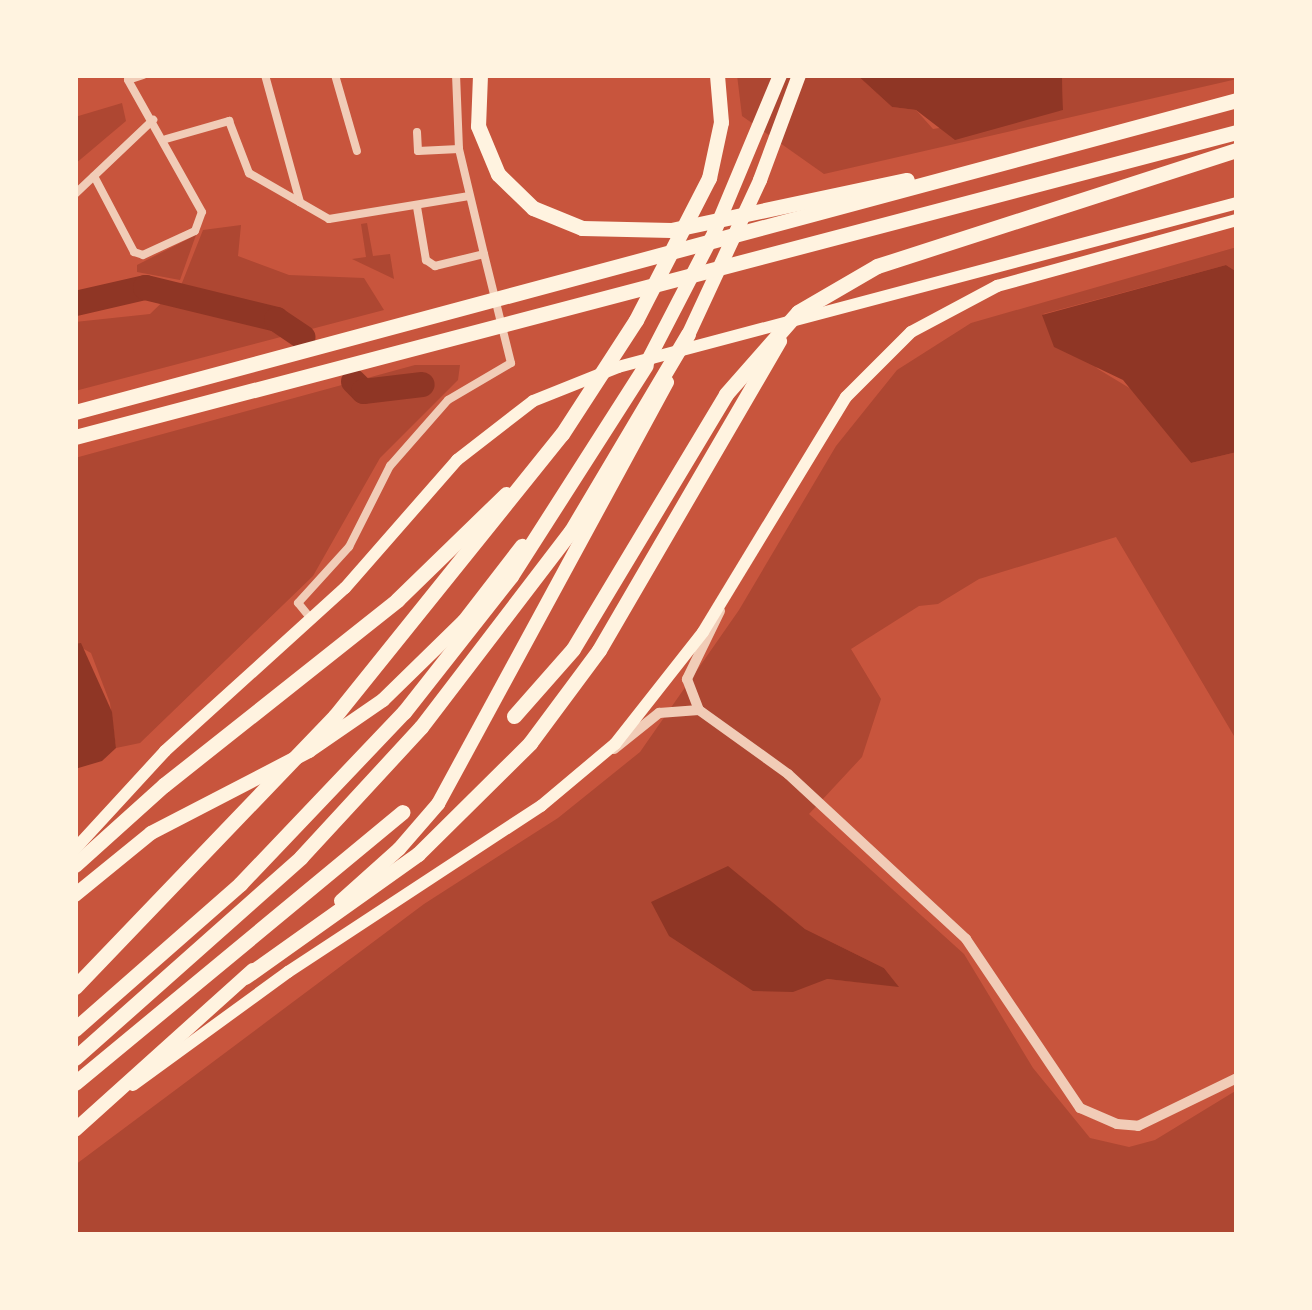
<!DOCTYPE html>
<html>
<head>
<meta charset="utf-8">
<style>
  body { margin:0 }
  #map { position:relative; width:1312px; height:1310px; overflow:hidden; background:#c8553d; font-family:"DM Sans",sans-serif }
  div>[style] { position:absolute }
  [style*='--x'] { left:calc(var(--x)*1px); top:calc(var(--y)*1px); width:calc(var(--w)*1px); rotate:calc(var(--a)*1deg) }
  .green>* { inset:0; background:#ae4732 }
  .water>* { inset:0; background:#8f3625 }
  .river>* { height:25px; margin:-12.5px; padding:0 12.5px; transform-origin:12.5px; border-radius:12.5px; background:#8f3625 }
  .minor>* { height:8px; margin:-4px; padding:0 4px; transform-origin:4px; border-radius:4px; background:#f1ccb7 }
  .tertiary>* { height:10px; margin:-5px; padding:0 5px; transform-origin:5px; border-radius:5px; background:#f1ccb7 }
  .primary>* { height:12px; margin:-6px; padding:0 6px; transform-origin:6px; border-radius:6px; background:#fff3e0 }
  .trunk>* { height:14px; margin:-7px; padding:0 7px; transform-origin:7px; border-radius:7px; background:#fff3e0 }
  .motorway>* { height:15px; margin:-7.5px; padding:0 7.5px; transform-origin:7.5px; border-radius:7.5px; background:#fff3e0 }
  span { translate:-50% -50%; white-space:nowrap; text-align:center; line-height:1.15; -webkit-text-stroke:8px #fff3e0; paint-order:stroke }
  .frame { position:absolute; inset:0; border:78px solid #fff3e0; pointer-events:none }
</style>
</head>
<body>
<div id="map">
  <div class="green">
    <div style="clip-path:polygon(737px 75px,857px 75px,892px 107px,916px 110px,933px 129px,1063px 110px,1062px 75px,1237px 79px,824px 174px,742px 116px)"></div>
    <div style="clip-path:polygon(122px 103px,126px 121px,75px 164px,75px 117px)"></div>
    <div style="clip-path:polygon(367px 223px,373px 256px,390px 254px,394px 279px,352px 259px,366px 257px,361px 224px)"></div>
    <div style="clip-path:polygon(241px 225px,238px 256px,289px 275px,364px 278px,384px 310px,75px 391px,75px 322px,150px 314px,182px 283px,203px 230px)"></div>
    <div style="clip-path:polygon(196px 235px,180px 280px,137px 272px,137px 265px)"></div>
    <div style="clip-path:polygon(evenodd,1237px 247px,1237px 272px,1226px 265px,1043px 314px,1098px 369px,1136px 392px,1191px 463px,1237px 452px,1237px 741px,1116px 537px,979px 579px,938px 604px,919px 606px,851px 649px,881px 699px,862px 757px,809px 814px,964px 954px,1033px 1068px,1090px 1138px,1129px 1147px,1155px 1140px,1237px 1090px,1237px 1235px,75px 1235px,75px 1165px,424px 904px,558px 818px,640px 752px,739px 610px,836px 446px,897px 370px,971px 323px,1237px 247px,728px 867px,805px 929px,884px 968px,898px 986px,826px 979px,699px 882px,728px 867px)"></div>
    <div style="clip-path:polygon(415px 365px,460px 365px,458px 380px,380px 458px,313px 576px,140px 743px,116px 748px,110px 703px,91px 653px,75px 644px,75px 458px)"></div>
  </div>
  <div class="water">
    <div style="clip-path:polygon(857px 75px,1062px 75px,1063px 110px,955px 140px,916px 110px,892px 107px)"></div>
    <div style="clip-path:polygon(1226px 265px,1237px 272px,1237px 452px,1191px 463px,1123px 380px,1054px 347px,1042px 315px)"></div>
    <div style="clip-path:polygon(81px 643px,112px 712px,116px 748px,102px 761px,75px 769px,75px 644px)"></div>
    <div style="clip-path:polygon(728px 866px,805px 929px,884px 968px,899px 987px,827px 979px,793px 992px,753px 991px,669px 936px,651px 902px)"></div>
  </div>
  <div class="river">
    <div style="--x:75;--y:303;--w:72;--a:-12.9"></div>
    <div style="--x:145;--y:287;--w:135;--a:13.7"></div>
    <div style="--x:276;--y:319;--w:32;--a:34"></div>
    <div style="--x:353;--y:381;--w:14;--a:45"></div>
    <div style="--x:363;--y:391;--w:59;--a:-6.8"></div>
  </div>
  <div class="minor">
    <div style="--x:265;--y:75;--w:132;--a:74.6"></div>
    <div style="--x:335;--y:75;--w:79;--a:73.9"></div>
    <div style="--x:417;--y:132;--w:19;--a:87"></div>
    <div style="--x:418;--y:151;--w:41;--a:-2.8"></div>
    <div style="--x:166;--y:139;--w:66;--a:-15.9"></div>
    <div style="--x:229;--y:121;--w:56;--a:69"></div>
    <div style="--x:249;--y:173;--w:92;--a:29.9"></div>
    <div style="--x:329;--y:219;--w:142;--a:-9.3"></div>
    <div style="--x:94;--y:176;--w:86;--a:62.2"></div>
    <div style="--x:134;--y:252;--w:9;--a:18"></div>
    <div style="--x:143;--y:255;--w:57;--a:-24.8"></div>
    <div style="--x:195;--y:231;--w:20;--a:-70"></div>
    <div style="--x:202;--y:212;--w:151;--a:-119.3"></div>
    <div style="--x:128;--y:80;--w:16;--a:-18"></div>
    <div style="--x:75;--y:194;--w:108;--a:-43.5"></div>
    <div style="--x:417;--y:207;--w:54;--a:80.4"></div>
    <div style="--x:426;--y:260;--w:11;--a:34"></div>
    <div style="--x:435;--y:266;--w:50;--a:-13.8"></div>
    <div style="--x:484;--y:254;--w:108;--a:-103.4"></div>
    <div style="--x:459;--y:149;--w:74;--a:-92.3"></div>
    <div style="--x:312;--y:620;--w:22;--a:-129"></div>
    <div style="--x:298;--y:603;--w:76;--a:-47.7"></div>
    <div style="--x:349;--y:547;--w:91;--a:-63.2"></div>
    <div style="--x:390;--y:466;--w:88;--a:-48.7"></div>
    <div style="--x:448;--y:400;--w:73;--a:-30.4"></div>
    <div style="--x:511;--y:363;--w:112;--a:-103.9"></div>
  </div>
  <div class="tertiary">
    <div style="--x:720;--y:611;--w:76;--a:115.9"></div>
    <div style="--x:687;--y:679;--w:33;--a:69"></div>
    <div style="--x:699;--y:710;--w:110;--a:35.7"></div>
    <div style="--x:788;--y:774;--w:243;--a:42.8"></div>
    <div style="--x:966;--y:939;--w:204;--a:56"></div>
    <div style="--x:1080;--y:1108;--w:40;--a:23.4"></div>
    <div style="--x:1117;--y:1124;--w:21;--a:5"></div>
    <div style="--x:1138;--y:1126;--w:110;--a:-25.9"></div>
    <div style="--x:614;--y:749;--w:58;--a:-38.7"></div>
    <div style="--x:659;--y:713;--w:40;--a:-4.3"></div>
  </div>
  <div class="primary">
    <div style="--x:75;--y:849;--w:133;--a:-47.4"></div>
    <div style="--x:165;--y:751;--w:243;--a:-42.2"></div>
    <div style="--x:345;--y:588;--w:170;--a:-48.8"></div>
    <div style="--x:457;--y:460;--w:96;--a:-37.8"></div>
    <div style="--x:533;--y:401;--w:92;--a:-21.8"></div>
    <div style="--x:618;--y:367;--w:640;--a:-14.84"></div>
    <div style="--x:133;--y:1085;--w:192;--a:-36.1"></div>
    <div style="--x:288;--y:972;--w:303;--a:-33.3"></div>
    <div style="--x:541;--y:806;--w:97;--a:-40"></div>
    <div style="--x:615;--y:744;--w:142;--a:-51.8"></div>
    <div style="--x:703;--y:632;--w:275;--a:-58.7"></div>
    <div style="--x:846;--y:397;--w:92;--a:-45"></div>
    <div style="--x:911;--y:332;--w:98;--a:-28.1"></div>
    <div style="--x:997;--y:286;--w:249;--a:-15.4"></div>
  </div>
  <div class="trunk">
    <div style="--x:684;--y:344;--w:181;--a:-65.1"></div>
    <div style="--x:760;--y:180;--w:112;--a:-69.6"></div>
    <div style="--x:642;--y:372;--w:157;--a:-62.6"></div>
    <div style="--x:714;--y:233;--w:171;--a:-67.3"></div>
    <div style="--x:75;--y:895;--w:98;--a:-39.2"></div>
    <div style="--x:151;--y:833;--w:178;--a:-27.4"></div>
    <div style="--x:309;--y:751;--w:90;--a:-34.6"></div>
    <div style="--x:383;--y:700;--w:113;--a:-44.3"></div>
    <div style="--x:464;--y:621;--w:95;--a:-52.3"></div>
    <div style="--x:341;--y:901;--w:78;--a:-41.9"></div>
    <div style="--x:399;--y:849;--w:60;--a:-49.1"></div>
    <div style="--x:438;--y:804;--w:480;--a:-61.5"></div>
    <div style="--x:75;--y:1130;--w:239;--a:-42"></div>
  </div>
  <div class="motorway">
    <div style="--x:480;--y:75;--w:51;--a:92.2"></div>
    <div style="--x:478;--y:126;--w:52;--a:67.4"></div>
    <div style="--x:498;--y:174;--w:49;--a:44.2"></div>
    <div style="--x:533;--y:208;--w:53;--a:22.2"></div>
    <div style="--x:582;--y:228;--w:89;--a:1.3"></div>
    <div style="--x:671;--y:230;--w:241;--a:-12"></div>
    <div style="--x:75;--y:412;--w:1203;--a:-15.03"></div>
    <div style="--x:75;--y:437;--w:1201;--a:-14.71"></div>
    <div style="--x:514;--y:716;--w:89;--a:-48.6"></div>
    <div style="--x:573;--y:649;--w:297;--a:-59"></div>
    <div style="--x:726;--y:394;--w:109;--a:-48.7"></div>
    <div style="--x:798;--y:312;--w:91;--a:-30.2"></div>
    <div style="--x:877;--y:266;--w:378;--a:-17.9"></div>
    <div style="--x:75;--y:865;--w:120;--a:-42"></div>
    <div style="--x:164;--y:785;--w:298;--a:-38.4"></div>
    <div style="--x:397;--y:600;--w:152;--a:-44.2"></div>
    <div style="--x:245;--y:977;--w:212;--a:-35.4"></div>
    <div style="--x:418;--y:854;--w:158;--a:-44.7"></div>
    <div style="--x:530;--y:743;--w:116;--a:-53.4"></div>
    <div style="--x:599;--y:650;--w:358;--a:-59.8"></div>
    <div style="--x:75;--y:987;--w:376;--a:-46.2"></div>
    <div style="--x:335;--y:716;--w:362;--a:-51.2"></div>
    <div style="--x:562;--y:434;--w:136;--a:-57"></div>
    <div style="--x:636;--y:320;--w:160;--a:-62.8"></div>
    <div style="--x:709;--y:178;--w:57;--a:-77.9"></div>
    <div style="--x:721;--y:122;--w:47;--a:-94.9"></div>
    <div style="--x:75;--y:1029;--w:220;--a:-41.3"></div>
    <div style="--x:240;--y:884;--w:238;--a:-46.4"></div>
    <div style="--x:404;--y:712;--w:173;--a:-51.8"></div>
    <div style="--x:511;--y:576;--w:250;--a:-57.4"></div>
    <div style="--x:75;--y:1058;--w:302;--a:-41.6"></div>
    <div style="--x:301;--y:857;--w:177;--a:-47.3"></div>
    <div style="--x:421;--y:727;--w:247;--a:-52.6"></div>
    <div style="--x:571;--y:531;--w:229;--a:-59.3"></div>
    <div style="--x:75;--y:1083;--w:425;--a:-39.6"></div>
  </div>
  <div class="frame"></div>
</div>
</body>
</html>
